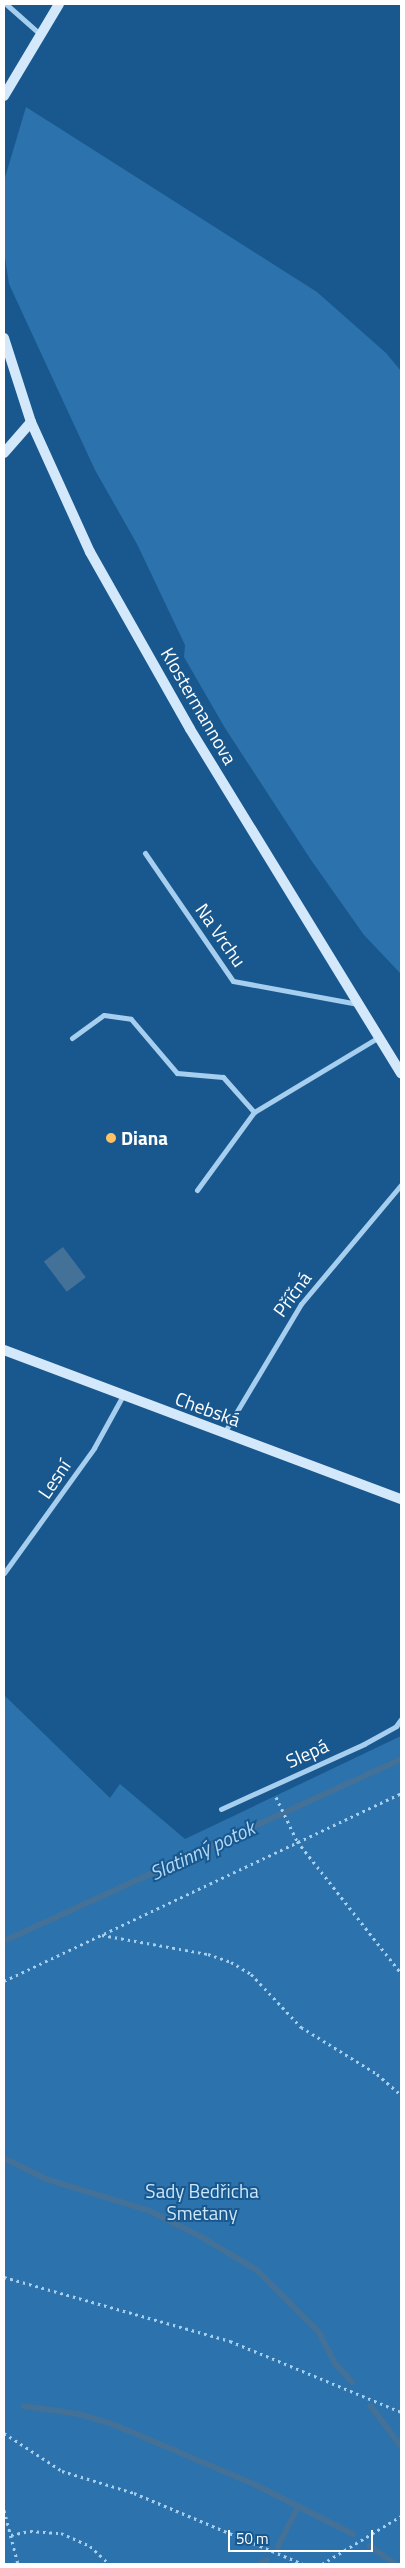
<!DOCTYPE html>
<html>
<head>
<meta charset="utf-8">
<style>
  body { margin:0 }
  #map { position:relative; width:405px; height:2568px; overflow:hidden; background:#19588e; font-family:"Titillium Web",sans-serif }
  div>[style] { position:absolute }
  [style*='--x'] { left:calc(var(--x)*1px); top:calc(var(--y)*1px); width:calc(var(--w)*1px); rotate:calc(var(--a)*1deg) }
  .green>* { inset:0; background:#2c72ac }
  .water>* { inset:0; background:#447198; transform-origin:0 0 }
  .stream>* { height:5.5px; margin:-2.75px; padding:0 2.75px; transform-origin:2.75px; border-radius:2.75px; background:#447198 }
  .path>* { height:3px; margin-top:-1.5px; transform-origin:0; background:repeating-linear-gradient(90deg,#a6ceef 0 2.5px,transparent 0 6.5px) }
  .street>* { height:5px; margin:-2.5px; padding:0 2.5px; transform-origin:2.5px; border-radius:2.5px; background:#a6ceef }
  .secondary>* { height:10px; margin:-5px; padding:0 5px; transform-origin:5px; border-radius:5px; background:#d3e8fa }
  .dots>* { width:14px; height:14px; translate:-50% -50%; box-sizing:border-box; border:2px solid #19588e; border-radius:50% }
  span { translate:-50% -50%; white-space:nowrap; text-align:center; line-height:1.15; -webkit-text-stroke:4px #19588e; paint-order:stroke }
  .street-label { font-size:19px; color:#fff }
  .poi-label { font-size:19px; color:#fff; font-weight:700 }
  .left { translate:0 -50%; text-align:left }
  .park-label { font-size:19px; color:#cce6fa }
  .water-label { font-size:20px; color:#b1d7f6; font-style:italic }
  .frame { position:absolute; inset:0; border:5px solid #fff; pointer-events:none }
  .scale { position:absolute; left:228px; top:2530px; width:145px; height:22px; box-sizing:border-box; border:2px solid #fff; border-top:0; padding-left:6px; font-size:15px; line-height:18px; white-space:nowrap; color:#fff; -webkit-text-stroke:4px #19588e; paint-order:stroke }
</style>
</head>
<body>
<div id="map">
  <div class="green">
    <div style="clip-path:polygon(26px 107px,317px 292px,386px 353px,401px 371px,401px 974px,364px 935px,311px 860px,225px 728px,184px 657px,185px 645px,137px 544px,95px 470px,9px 284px,4px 251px,4px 181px)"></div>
    <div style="clip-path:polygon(4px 1695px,110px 1798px,120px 1784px,185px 1839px,401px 1736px,401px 2564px,4px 2564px)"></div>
  </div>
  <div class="water">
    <div style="left:63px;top:1247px;width:38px;height:24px;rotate:53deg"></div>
  </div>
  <div class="stream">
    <div style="--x:4;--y:1941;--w:437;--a:-24.6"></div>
    <div style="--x:4;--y:2158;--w:50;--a:26.1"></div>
    <div style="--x:49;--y:2180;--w:103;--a:16.9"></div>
    <div style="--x:148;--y:2210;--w:60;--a:26.6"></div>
    <div style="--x:202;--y:2237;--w:64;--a:31"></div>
    <div style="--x:257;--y:2270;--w:88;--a:45"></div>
    <div style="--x:319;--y:2332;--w:36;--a:62"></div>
    <div style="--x:336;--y:2364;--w:24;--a:48"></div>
    <div style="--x:24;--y:2406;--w:56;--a:8.3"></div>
    <div style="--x:79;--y:2414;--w:38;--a:17"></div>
    <div style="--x:115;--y:2425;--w:151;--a:23"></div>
    <div style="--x:254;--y:2484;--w:111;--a:26.8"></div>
    <div style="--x:371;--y:2406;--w:50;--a:53.1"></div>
    <div style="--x:370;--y:2546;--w:32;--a:35"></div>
    <div style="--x:278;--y:2547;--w:45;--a:-63.4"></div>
    <div style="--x:260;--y:2564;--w:8;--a:-30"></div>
  </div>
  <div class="path">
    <div style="--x:276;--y:1797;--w:49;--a:64.5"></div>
    <div style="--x:297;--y:1841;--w:168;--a:51.8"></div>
    <div style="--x:102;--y:1935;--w:108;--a:10.2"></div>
    <div style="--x:208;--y:1954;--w:24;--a:19"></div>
    <div style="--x:231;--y:1962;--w:23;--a:31"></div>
    <div style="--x:251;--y:1974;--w:73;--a:46.7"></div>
    <div style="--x:301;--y:2027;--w:89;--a:31.7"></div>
    <div style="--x:377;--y:2074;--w:32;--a:41"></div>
    <div style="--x:4;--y:1981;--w:439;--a:-25.3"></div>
    <div style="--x:4;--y:2277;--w:235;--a:15.8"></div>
    <div style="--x:230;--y:2341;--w:185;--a:22.5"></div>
    <div style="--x:4;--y:2433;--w:69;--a:33.2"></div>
    <div style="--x:62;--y:2471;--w:75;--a:17"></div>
    <div style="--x:134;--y:2493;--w:183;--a:22.8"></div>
    <div style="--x:4;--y:2510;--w:56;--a:75.5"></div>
    <div style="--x:11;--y:2535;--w:19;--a:-12"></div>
    <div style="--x:30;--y:2531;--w:31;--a:4"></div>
    <div style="--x:61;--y:2533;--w:32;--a:24"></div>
    <div style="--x:90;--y:2546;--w:26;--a:43"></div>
    <div style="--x:322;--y:2564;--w:92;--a:-31.3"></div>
  </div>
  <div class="street">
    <div style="--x:6;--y:4;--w:45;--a:41.4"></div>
    <div style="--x:145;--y:853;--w:155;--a:55.5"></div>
    <div style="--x:233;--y:981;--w:127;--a:10.4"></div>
    <div style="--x:72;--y:1038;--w:39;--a:-36"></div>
    <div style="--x:104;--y:1015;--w:27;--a:8"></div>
    <div style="--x:131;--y:1019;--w:71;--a:49.6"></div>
    <div style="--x:177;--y:1073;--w:46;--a:5"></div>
    <div style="--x:223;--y:1077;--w:47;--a:48.5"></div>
    <div style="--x:254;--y:1112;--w:146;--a:-31"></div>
    <div style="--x:197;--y:1190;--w:97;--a:-53.8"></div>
    <div style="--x:224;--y:1433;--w:150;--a:-59.2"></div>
    <div style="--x:301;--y:1304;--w:155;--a:-50"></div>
    <div style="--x:4;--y:1573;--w:154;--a:-54.2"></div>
    <div style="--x:94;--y:1448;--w:58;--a:-61.2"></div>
    <div style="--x:221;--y:1809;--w:157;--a:-24.4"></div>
    <div style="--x:364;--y:1744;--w:37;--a:-29"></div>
    <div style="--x:396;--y:1726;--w:9;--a:-54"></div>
  </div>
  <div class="secondary">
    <div style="--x:4;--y:96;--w:107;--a:-59.1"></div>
    <div style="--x:4;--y:338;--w:88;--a:72.2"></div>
    <div style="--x:31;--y:422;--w:143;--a:65.6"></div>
    <div style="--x:90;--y:552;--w:203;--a:60.5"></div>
    <div style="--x:190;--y:729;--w:404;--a:58.5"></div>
    <div style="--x:4;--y:453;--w:41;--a:-48.9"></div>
    <div style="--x:4;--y:1350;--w:424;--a:20.6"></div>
  </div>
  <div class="dots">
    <div style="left:111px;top:1138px;background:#ffc263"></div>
  </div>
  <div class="street-label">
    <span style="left:199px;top:706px;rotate:60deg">Klostermannova</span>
    <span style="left:221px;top:935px;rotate:55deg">Na Vrchu</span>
    <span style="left:292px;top:1294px;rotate:-54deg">Příčná</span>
    <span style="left:208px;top:1409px;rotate:20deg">Chebská</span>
    <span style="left:54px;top:1479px;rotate:-56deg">Lesní</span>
    <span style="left:307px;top:1753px;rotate:-24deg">Slepá</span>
  </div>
  <div class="poi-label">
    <span class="left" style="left:121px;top:1138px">Diana</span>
  </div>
  <div class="park-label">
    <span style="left:202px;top:2202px">Sady Bedřicha<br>Smetany</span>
  </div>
  <div class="water-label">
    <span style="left:202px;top:1850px;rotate:-25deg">Slatinný potok</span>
  </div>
  <div class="frame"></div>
  <div class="scale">50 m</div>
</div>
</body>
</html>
